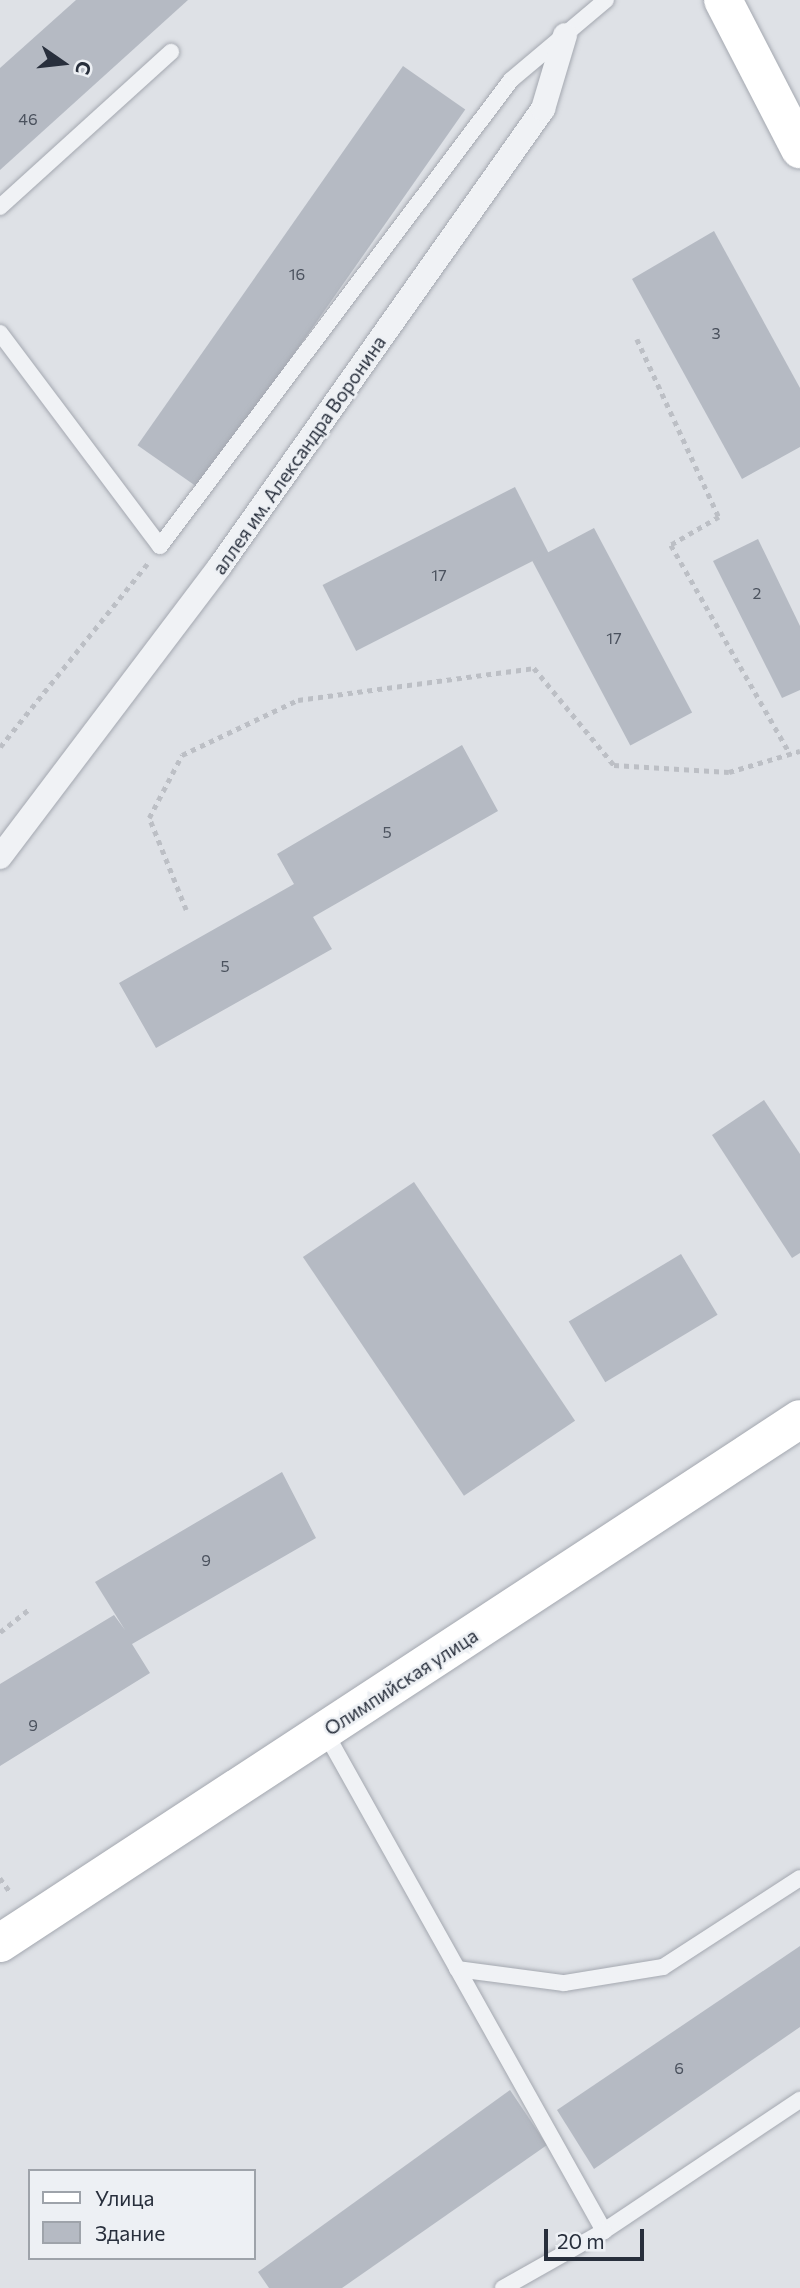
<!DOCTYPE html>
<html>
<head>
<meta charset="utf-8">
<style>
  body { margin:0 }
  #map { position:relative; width:800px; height:2288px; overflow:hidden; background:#dee1e6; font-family:Commissioner,sans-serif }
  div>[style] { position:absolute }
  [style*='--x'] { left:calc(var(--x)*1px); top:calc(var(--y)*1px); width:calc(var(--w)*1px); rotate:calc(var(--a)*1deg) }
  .building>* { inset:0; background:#b5bac3; transform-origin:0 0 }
  .path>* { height:4.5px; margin-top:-2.25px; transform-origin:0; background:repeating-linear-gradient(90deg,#bcbfc5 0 5px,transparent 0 10px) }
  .roads { filter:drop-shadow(0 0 2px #a4a8b0) drop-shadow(0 0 2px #a4a8b0) }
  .service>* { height:16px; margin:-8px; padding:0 8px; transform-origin:8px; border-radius:8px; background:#f0f2f5 }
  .pedestrian>* { height:24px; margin:-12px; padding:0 12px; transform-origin:12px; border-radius:12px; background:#f0f2f5 }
  .primary>* { height:38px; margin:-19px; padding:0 19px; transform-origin:19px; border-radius:19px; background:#fff }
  span { translate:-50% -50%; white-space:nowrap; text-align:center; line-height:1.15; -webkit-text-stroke:5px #edf0f4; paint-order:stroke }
  .number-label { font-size:16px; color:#4b525e }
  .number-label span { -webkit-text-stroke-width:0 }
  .street-label { font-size:19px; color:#282f3c }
  .legend { position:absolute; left:28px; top:2169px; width:228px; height:91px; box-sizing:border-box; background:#edf0f4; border:2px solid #9ea3aa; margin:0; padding:9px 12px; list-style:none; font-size:21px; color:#282f3c }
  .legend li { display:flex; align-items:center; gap:14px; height:35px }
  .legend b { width:35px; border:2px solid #9ea3aa }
  .north { position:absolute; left:28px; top:28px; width:70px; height:70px; -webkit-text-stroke:5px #edf0f4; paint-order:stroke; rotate:104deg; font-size:19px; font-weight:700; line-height:28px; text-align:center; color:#282f3c }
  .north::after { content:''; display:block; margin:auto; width:24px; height:32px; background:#282f3c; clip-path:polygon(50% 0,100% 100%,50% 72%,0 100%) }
  .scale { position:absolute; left:544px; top:2229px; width:100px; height:32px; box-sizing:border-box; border:4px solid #282f3c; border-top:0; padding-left:9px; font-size:21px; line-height:24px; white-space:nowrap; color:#282f3c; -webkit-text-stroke:5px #edf0f4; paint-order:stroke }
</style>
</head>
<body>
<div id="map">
  <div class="building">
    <div style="clip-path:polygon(76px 0,188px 0,0 170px,0 68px)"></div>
    <div style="left:403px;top:66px;width:76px;height:463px;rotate:35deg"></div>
    <div style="clip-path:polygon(714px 231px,800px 388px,800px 447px,742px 479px,632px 279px)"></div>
    <div style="left:515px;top:487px;width:74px;height:216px;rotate:63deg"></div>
    <div style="left:594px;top:528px;width:209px;height:70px;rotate:62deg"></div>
    <div style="clip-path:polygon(758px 539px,800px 626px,800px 690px,782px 698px,713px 561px)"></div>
    <div style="clip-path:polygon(462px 745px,498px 811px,313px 917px,332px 949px,156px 1048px,119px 983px,294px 884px,277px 854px)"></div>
    <div style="clip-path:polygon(764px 1100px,800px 1154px,800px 1253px,792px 1258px,712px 1135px)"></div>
    <div style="left:414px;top:1182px;width:288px;height:134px;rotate:56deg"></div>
    <div style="left:681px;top:1254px;width:71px;height:131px;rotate:59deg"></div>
    <div style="clip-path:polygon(282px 1472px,316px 1538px,132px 1644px,150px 1673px,0 1766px,0 1684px,114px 1615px,125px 1630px,95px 1582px)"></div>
    <div style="clip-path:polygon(800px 1946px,800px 2027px,594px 2169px,557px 2110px)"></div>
    <div style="clip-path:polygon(510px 2090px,547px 2145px,342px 2288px,269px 2288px,258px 2272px)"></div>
  </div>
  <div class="path">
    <div style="--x:637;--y:339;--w:196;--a:65.3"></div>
    <div style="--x:719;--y:517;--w:56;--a:149.7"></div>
    <div style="--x:671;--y:545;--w:241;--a:60.3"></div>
    <div style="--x:0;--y:747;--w:235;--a:-51.2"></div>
    <div style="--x:186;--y:910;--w:99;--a:-111.9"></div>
    <div style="--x:149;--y:818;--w:71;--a:-62.4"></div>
    <div style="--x:182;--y:755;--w:128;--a:-25.4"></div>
    <div style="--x:298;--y:700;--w:238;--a:-7.7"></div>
    <div style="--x:534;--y:668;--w:126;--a:50.5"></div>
    <div style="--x:614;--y:765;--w:115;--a:3.5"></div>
    <div style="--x:729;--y:772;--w:74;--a:-16.5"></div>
    <div style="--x:0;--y:1632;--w:36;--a:-38"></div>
    <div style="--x:0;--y:1878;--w:19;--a:54"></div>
  </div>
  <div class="roads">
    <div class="service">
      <div style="--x:0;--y:207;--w:231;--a:-42.2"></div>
      <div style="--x:0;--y:333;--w:266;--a:53.1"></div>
      <div style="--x:160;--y:546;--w:583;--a:-53.01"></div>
      <div style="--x:511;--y:80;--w:124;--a:-40.1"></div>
      <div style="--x:325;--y:1732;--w:572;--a:60.79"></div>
      <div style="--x:604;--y:2231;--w:236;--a:-33.8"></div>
      <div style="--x:457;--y:1969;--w:108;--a:7.5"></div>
      <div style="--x:564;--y:1983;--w:100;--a:-9.2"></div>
      <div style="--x:663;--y:1967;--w:163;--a:-33"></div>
      <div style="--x:503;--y:2288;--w:116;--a:-29.4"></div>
    </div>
    <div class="pedestrian">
      <div style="--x:0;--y:857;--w:365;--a:-52.9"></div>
      <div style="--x:220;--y:566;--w:560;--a:-54.75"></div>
      <div style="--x:543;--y:109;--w:77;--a:-73.4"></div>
    </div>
    <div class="primary">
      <div style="--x:723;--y:0;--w:168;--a:62.7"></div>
      <div style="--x:0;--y:1943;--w:956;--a:-33.22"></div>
    </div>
  </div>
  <div class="number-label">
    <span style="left:28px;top:119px">46</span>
    <span style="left:297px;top:274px">16</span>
    <span style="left:716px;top:333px">3</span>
    <span style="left:439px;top:575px">17</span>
    <span style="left:757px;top:593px">2</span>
    <span style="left:614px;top:638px">17</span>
    <span style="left:387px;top:832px">5</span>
    <span style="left:225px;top:966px">5</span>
    <span style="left:206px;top:1560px">9</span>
    <span style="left:33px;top:1725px">9</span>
    <span style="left:679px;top:2068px">6</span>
  </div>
  <div class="street-label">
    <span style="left:299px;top:455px;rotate:-55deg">аллея им. Александра Воронина</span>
    <span style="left:401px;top:1682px;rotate:-33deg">Олимпийская улица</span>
  </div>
  <ul class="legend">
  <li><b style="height:9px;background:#fff"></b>Улица</li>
  <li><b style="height:19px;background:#b5bac3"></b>Здание</li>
  </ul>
  <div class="north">С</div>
  <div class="scale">20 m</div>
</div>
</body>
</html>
